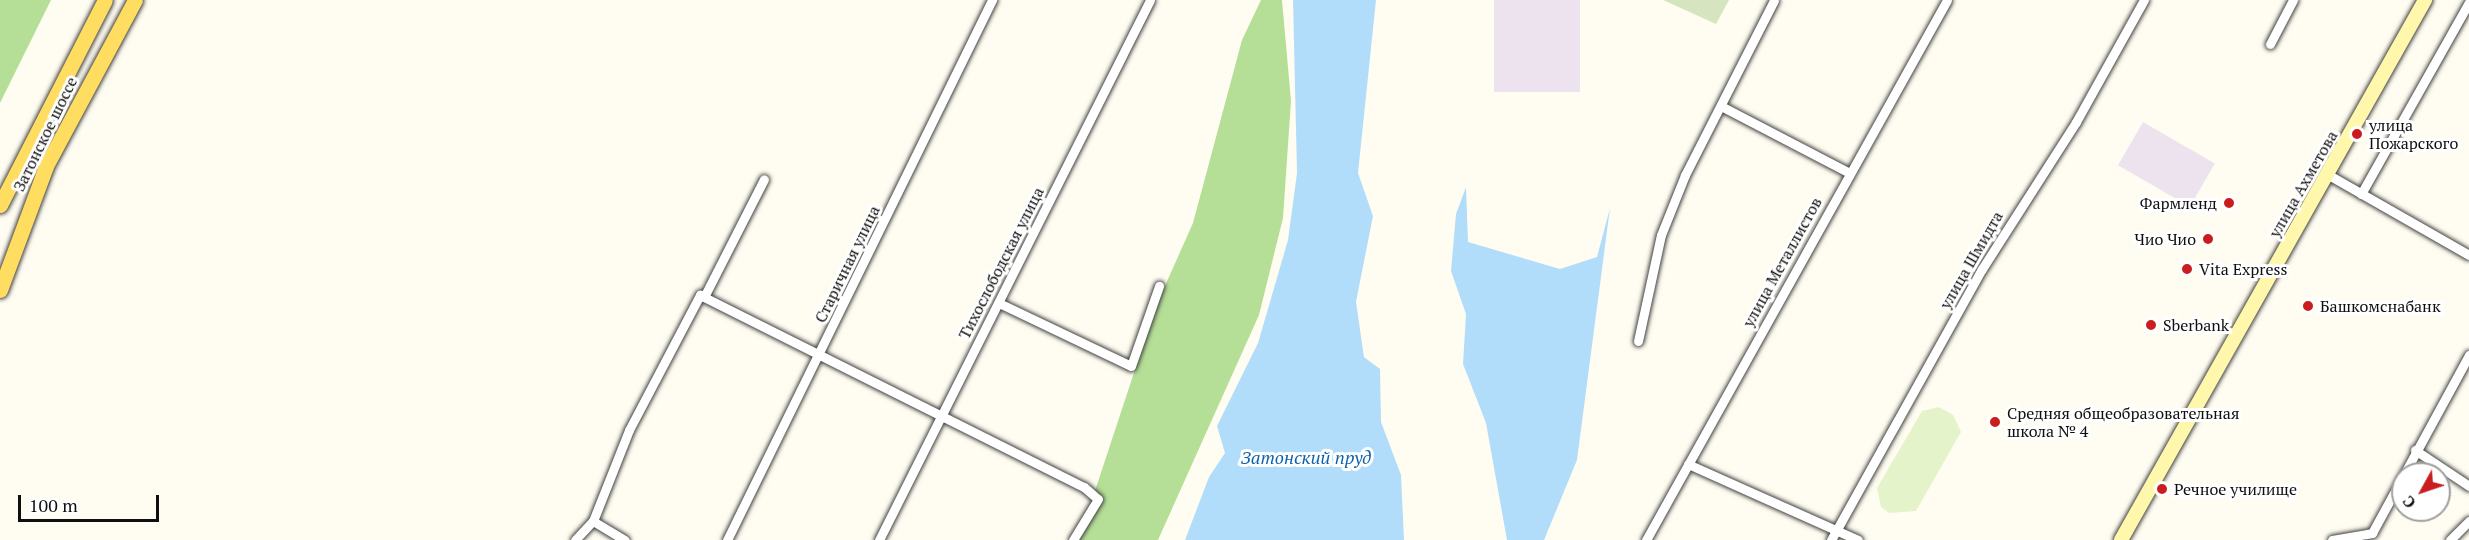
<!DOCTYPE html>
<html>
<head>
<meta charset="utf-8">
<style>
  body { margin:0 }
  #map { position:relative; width:2469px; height:540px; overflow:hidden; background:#fffdf1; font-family:"PT Serif",serif }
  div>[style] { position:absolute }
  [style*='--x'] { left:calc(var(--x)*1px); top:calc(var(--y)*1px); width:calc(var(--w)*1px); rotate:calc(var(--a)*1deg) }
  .industrial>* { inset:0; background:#ede3ee; transform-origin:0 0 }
  .forest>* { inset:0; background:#b5df96 }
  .cemetery>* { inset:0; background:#d7e4c0 }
  .pitch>* { inset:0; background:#e4f3ca }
  .water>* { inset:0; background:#b2ddfa }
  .roads { filter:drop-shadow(0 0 2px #424242) drop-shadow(0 0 2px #424242) }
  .street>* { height:9px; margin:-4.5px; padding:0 4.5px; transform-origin:4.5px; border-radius:4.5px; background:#fff }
  .secondary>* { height:14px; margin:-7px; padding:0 7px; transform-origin:7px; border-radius:7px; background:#fff8ac }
  .primary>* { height:15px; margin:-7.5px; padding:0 7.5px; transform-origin:7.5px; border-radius:7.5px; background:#ffdd61 }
  .dots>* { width:16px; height:16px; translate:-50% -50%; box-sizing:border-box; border:3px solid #fff; border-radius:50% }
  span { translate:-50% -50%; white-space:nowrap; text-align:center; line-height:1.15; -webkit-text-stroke:6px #fff; paint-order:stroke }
  .poi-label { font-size:16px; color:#0f0f0f }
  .left { translate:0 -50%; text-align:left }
  .right { translate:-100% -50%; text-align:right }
  .street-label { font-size:16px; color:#0f0f0f }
  .water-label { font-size:18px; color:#0f62aa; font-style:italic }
  .north { position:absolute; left:2391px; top:462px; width:60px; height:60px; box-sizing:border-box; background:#fff; border:2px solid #9f9f9f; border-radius:50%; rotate:230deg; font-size:16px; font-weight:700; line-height:24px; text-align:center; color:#0f0f0f }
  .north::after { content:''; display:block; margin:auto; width:21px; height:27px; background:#c91d20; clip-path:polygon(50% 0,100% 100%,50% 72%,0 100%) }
  .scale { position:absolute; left:18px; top:495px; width:141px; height:27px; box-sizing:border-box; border:3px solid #0f0f0f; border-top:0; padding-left:8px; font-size:18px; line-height:21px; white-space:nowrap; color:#0f0f0f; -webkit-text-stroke:4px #fff; paint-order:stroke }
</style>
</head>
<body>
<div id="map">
  <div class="industrial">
    <div style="left:1494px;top:0;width:86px;height:92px"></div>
    <div style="left:2143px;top:122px;width:83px;height:50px;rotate:30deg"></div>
  </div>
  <div class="forest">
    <div style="clip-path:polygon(0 0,51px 0,0 103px)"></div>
    <div style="clip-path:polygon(1261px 0,1282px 0,1291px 101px,1283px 218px,1259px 315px,1158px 540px,1072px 540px,1087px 515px,1156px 306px,1193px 223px,1242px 40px)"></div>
  </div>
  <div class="cemetery">
    <div style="clip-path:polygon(1663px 0,1729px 0,1716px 24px)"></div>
  </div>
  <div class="pitch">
    <div style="clip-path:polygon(1939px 407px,1953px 415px,1961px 432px,1916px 511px,1889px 513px,1881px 507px,1877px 488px,1922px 411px)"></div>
  </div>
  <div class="water">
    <div style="clip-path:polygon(1293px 0,1376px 0,1358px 173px,1373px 216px,1356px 302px,1364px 357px,1380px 369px,1381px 422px,1401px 475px,1404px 540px,1185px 540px,1209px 477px,1225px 453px,1217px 426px,1258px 343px,1288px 240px,1297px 173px)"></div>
    <div style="clip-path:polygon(1466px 187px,1468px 242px,1560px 269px,1597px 257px,1610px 208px,1577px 460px,1544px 540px,1507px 540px,1486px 423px,1463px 364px,1466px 314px,1451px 271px,1456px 214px)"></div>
  </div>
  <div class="roads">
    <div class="street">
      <div style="--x:2270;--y:44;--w:50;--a:-62.4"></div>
      <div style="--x:1723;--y:107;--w:141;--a:27.5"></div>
      <div style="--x:2327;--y:174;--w:163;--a:29.7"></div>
      <div style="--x:2361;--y:194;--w:220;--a:-60.6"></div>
      <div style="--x:704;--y:297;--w:132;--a:-63"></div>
      <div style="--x:999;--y:303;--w:146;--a:25.5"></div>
      <div style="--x:1131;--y:366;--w:85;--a:-70.7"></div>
      <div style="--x:1638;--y:341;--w:108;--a:-77.8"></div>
      <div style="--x:1661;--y:235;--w:65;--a:-68.2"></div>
      <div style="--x:1685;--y:175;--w:196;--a:-63"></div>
      <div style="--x:2415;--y:450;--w:65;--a:33.7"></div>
      <div style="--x:1688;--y:464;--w:186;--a:24.1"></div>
      <div style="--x:593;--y:521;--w:98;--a:-68.4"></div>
      <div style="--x:629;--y:430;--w:153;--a:-62.3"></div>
      <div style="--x:700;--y:295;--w:429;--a:26.6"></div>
      <div style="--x:1084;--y:487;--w:18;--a:41"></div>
      <div style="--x:1098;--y:499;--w:48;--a:121.4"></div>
      <div style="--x:575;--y:540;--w:26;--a:-47"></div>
      <div style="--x:593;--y:521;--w:37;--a:31"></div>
      <div style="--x:727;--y:540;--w:602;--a:-63.86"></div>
      <div style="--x:879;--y:540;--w:604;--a:-63.35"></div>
      <div style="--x:1646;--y:540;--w:618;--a:-60.86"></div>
      <div style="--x:1831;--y:540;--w:310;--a:-60.9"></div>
      <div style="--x:1982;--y:269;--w:174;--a:-57.4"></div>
      <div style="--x:2076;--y:122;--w:140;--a:-60.9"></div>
      <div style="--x:2332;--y:540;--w:41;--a:-9.9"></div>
      <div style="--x:2372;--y:533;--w:203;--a:-61.4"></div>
      <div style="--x:2450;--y:540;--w:27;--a:-45"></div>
    </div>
    <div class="secondary">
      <div style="--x:2121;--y:540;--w:620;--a:-60.62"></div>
    </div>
    <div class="primary">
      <div style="--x:0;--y:205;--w:230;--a:-62.9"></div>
      <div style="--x:0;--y:290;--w:132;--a:-69.6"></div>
      <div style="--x:46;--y:166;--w:188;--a:-61.8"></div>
    </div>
  </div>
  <div class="dots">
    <div style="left:2357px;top:134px;background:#c91d20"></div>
    <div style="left:2229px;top:203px;background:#c91d20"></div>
    <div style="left:2208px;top:239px;background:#c91d20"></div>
    <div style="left:2187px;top:269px;background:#c91d20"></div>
    <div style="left:2308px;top:306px;background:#c91d20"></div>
    <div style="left:2151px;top:325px;background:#c91d20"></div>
    <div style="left:1995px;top:422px;background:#c91d20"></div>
    <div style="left:2162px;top:489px;background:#c91d20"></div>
  </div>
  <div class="poi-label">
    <span class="left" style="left:2369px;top:134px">улица<br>Пожарского</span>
    <span class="right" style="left:2217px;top:203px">Фармленд</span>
    <span class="right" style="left:2196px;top:239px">Чио Чио</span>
    <span class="left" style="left:2199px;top:269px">Vita Express</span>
    <span class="left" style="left:2320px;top:306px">Башкомснабанк</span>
    <span class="left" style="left:2163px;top:325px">Sberbank</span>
    <span class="left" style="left:2007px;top:422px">Средняя общеобразовательная<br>школа № 4</span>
    <span class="left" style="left:2174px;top:489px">Речное училище</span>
  </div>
  <div class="street-label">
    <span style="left:45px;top:134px;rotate:-64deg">Затонское шоссе</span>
    <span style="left:2303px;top:184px;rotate:-60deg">улица Ахметова</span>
    <span style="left:1971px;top:260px;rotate:-60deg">улица Шмидта</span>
    <span style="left:1782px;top:262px;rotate:-61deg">улица Металлистов</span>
    <span style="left:1001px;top:263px;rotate:-63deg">Тихослободская улица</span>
    <span style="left:847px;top:264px;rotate:-64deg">Старичная улица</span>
  </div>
  <div class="water-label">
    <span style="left:1306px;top:457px">Затонский пруд</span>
  </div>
  <div class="north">С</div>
  <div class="scale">100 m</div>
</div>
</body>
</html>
